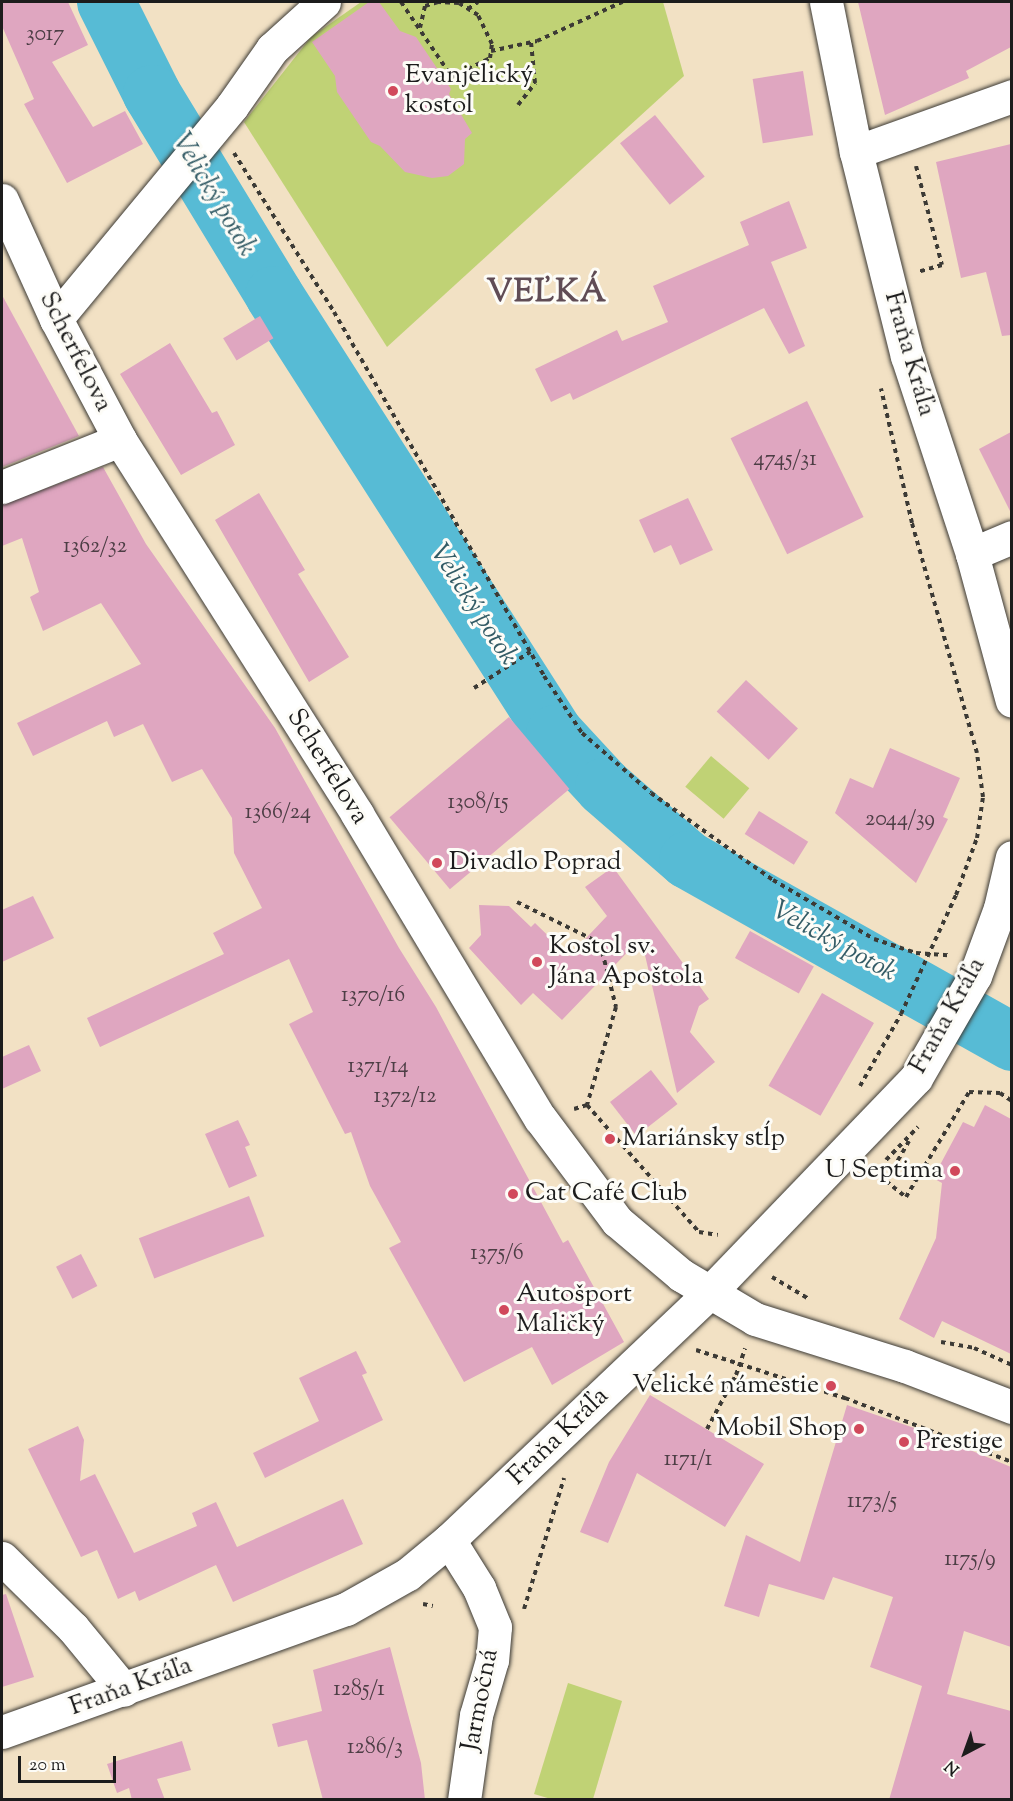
<!DOCTYPE html>
<html>
<head>
<meta charset="utf-8">
<style>
  body { margin:0 }
  #map { position:relative; width:1013px; height:1801px; overflow:hidden; background:#f2e1c4; font-family:"Sorts Mill Goudy",serif }
  div>[style] { position:absolute }
  [style*='--x'] { left:calc(var(--x)*1px); top:calc(var(--y)*1px); width:calc(var(--w)*1px); rotate:calc(var(--a)*1deg) }
  .green>* { inset:0; background:#c0d275; transform-origin:0 0 }
  .river>* { height:58px; margin:-29px; padding:0 29px; transform-origin:29px; border-radius:29px; background:#57bbd5 }
  .building>* { inset:0; background:#dfa6c0; transform-origin:0 0 }
  .path>* { height:4px; margin-top:-2px; transform-origin:0; background:repeating-linear-gradient(90deg,#3c3a35 0 4.5px,transparent 0 9px) }
  .roads { filter:drop-shadow(0 0 2px #3c3a35) drop-shadow(0 0 2px #3c3a35) }
  .minor>* { height:33px; margin:-16.5px; padding:0 16.5px; transform-origin:16.5px; border-radius:16.5px; background:#fff }
  .dots>* { width:16px; height:16px; translate:-50% -50%; box-sizing:border-box; border:3px solid #fdfcf7; border-radius:50% }
  span { translate:-50% -50%; white-space:nowrap; text-align:center; line-height:1.15; -webkit-text-stroke:6px #fdfcf7; paint-order:stroke }
  .number-label { font-size:22px; color:#4d3e45 }
  .number-label span { -webkit-text-stroke-width:0 }
  .poi-label { font-size:26px; color:#1c1c1c }
  .left { translate:0 -50%; text-align:left }
  .right { translate:-100% -50%; text-align:right }
  .street-label { font-size:26px; color:#1c1c1c }
  .water-label { font-size:27px; color:#345c66; font-style:italic }
  .district-label { font-size:32px; color:#604c55; font-weight:700; letter-spacing:1.5px }
  .frame { position:absolute; inset:0; border:3px solid #1c1c1c; pointer-events:none }
  .north { position:absolute; left:935px; top:1723px; width:60px; height:60px; -webkit-text-stroke:4px #fdfcf7; paint-order:stroke; rotate:221deg; font-size:16px; font-weight:700; line-height:24px; text-align:center; color:#1c1c1c }
  .north::after { content:''; display:block; margin:auto; width:21px; height:27px; background:#1c1c1c; clip-path:polygon(50% 0,100% 100%,50% 72%,0 100%) }
  .scale { position:absolute; left:18px; top:1756px; width:98px; height:27px; box-sizing:border-box; border:3px solid #1c1c1c; border-top:0; padding-left:8px; font-size:18px; line-height:21px; white-space:nowrap; color:#1c1c1c; -webkit-text-stroke:4px #fdfcf7; paint-order:stroke }
</style>
</head>
<body>
<div id="map">
  <div class="green">
    <div style="clip-path:polygon(361px 2px,663px 2px,684px 76px,387px 347px,244px 122px,311px 37px)"></div>
    <div style="left:711px;top:756px;width:50px;height:40px;rotate:40deg"></div>
    <div style="clip-path:polygon(568px 1683px,622px 1701px,593px 1799px,551px 1799px,534px 1794px)"></div>
  </div>
  <div class="river">
    <div style="--x:106;--y:2;--w:103;--a:63.4"></div>
    <div style="--x:152;--y:94;--w:235;--a:58.7"></div>
    <div style="--x:274;--y:295;--w:521;--a:57.38"></div>
    <div style="--x:555;--y:734;--w:72;--a:47.2"></div>
    <div style="--x:604;--y:787;--w:111;--a:41"></div>
    <div style="--x:688;--y:860;--w:372;--a:29.3"></div>
  </div>
  <div class="building">
    <div style="clip-path:polygon(2px 2px,68px 2px,88px 45px,52px 62px,93px 127px,125px 111px,143px 144px,67px 183px,24px 104px,34px 99px,2px 26px)"></div>
    <div style="clip-path:polygon(369px 2px,379px 2px,400px 31px,416px 37px,451px 89px,449px 94px,472px 133px,465px 139px,464px 164px,448px 176px,432px 178px,405px 172px,380px 146px,371px 142px,337px 92px,335px 76px,312px 42px)"></div>
    <div style="clip-path:polygon(858px 2px,1011px 2px,1011px 47px,966px 71px,969px 78px,885px 115px)"></div>
    <div style="left:803px;top:71px;width:65px;height:51px;rotate:81deg"></div>
    <div style="left:655px;top:115px;width:79px;height:45px;rotate:51deg"></div>
    <div style="clip-path:polygon(1011px 144px,1011px 335px,1002px 336px,986px 272px,961px 278px,936px 162px)"></div>
    <div style="clip-path:polygon(789px 201px,807px 248px,771px 262px,805px 346px,789px 354px,764px 308px,573px 400px,570px 393px,551px 402px,535px 369px,617px 330px,622px 341px,668px 322px,653px 286px,749px 245px,740px 222px)"></div>
    <div style="clip-path:polygon(2px 295px,79px 436px,2px 467px)"></div>
    <div style="left:260px;top:316px;width:26px;height:43px;rotate:59deg"></div>
    <div style="clip-path:polygon(170px 343px,212px 413px,217px 411px,235px 445px,181px 475px,120px 374px)"></div>
    <div style="left:807px;top:401px;width:129px;height:85px;rotate:64deg"></div>
    <div style="clip-path:polygon(1011px 432px,1011px 513px,979px 449px)"></div>
    <div style="clip-path:polygon(103px 467px,146px 544px,275px 728px,399px 948px,436px 1007px,563px 1243px,568px 1240px,624px 1342px,552px 1385px,532px 1347px,464px 1382px,389px 1248px,401px 1242px,370px 1186px,351px 1132px,345px 1134px,289px 1024px,313px 1012px,289px 959px,100px 1047px,87px 1018px,224px 954px,213px 933px,262px 908px,234px 853px,232px 818px,202px 769px,172px 782px,143px 724px,114px 737px,107px 721px,33px 756px,17px 723px,141px 664px,101px 603px,43px 631px,30px 597px,39px 592px,22px 538px,2px 546px,2px 505px)"></div>
    <div style="clip-path:polygon(259px 493px,305px 570px,298px 574px,349px 657px,309px 682px,215px 520px)"></div>
    <div style="clip-path:polygon(688px 498px,713px 550px,680px 565px,671px 545px,654px 553px,639px 520px)"></div>
    <div style="left:746px;top:680px;width:71px;height:43px;rotate:43deg"></div>
    <div style="left:509px;top:717px;width:94px;height:156px;rotate:50deg"></div>
    <div style="clip-path:polygon(890px 748px,960px 778px,943px 817px,948px 819px,916px 883px,835px 813px,850px 778px,873px 788px)"></div>
    <div style="left:759px;top:811px;width:58px;height:27px;rotate:32deg"></div>
    <div style="clip-path:polygon(613px 867px,709px 999px,699px 1006px,690px 1032px,715px 1062px,677px 1093px,641px 938px,562px 1020px,533px 993px,521px 1005px,469px 948px,481px 935px,479px 905px,509px 906px,531px 927px,535px 923px,569px 956px,607px 916px,585px 887px)"></div>
    <div style="clip-path:polygon(33px 896px,54px 938px,2px 962px,2px 910px)"></div>
    <div style="left:750px;top:931px;width:73px;height:31px;rotate:29deg"></div>
    <div style="left:822px;top:993px;width:60px;height:107px;rotate:30deg"></div>
    <div style="clip-path:polygon(29px 1045px,41px 1071px,2px 1089px,2px 1057px)"></div>
    <div style="left:651px;top:1070px;width:43px;height:52px;rotate:52deg"></div>
    <div style="clip-path:polygon(985px 1105px,1011px 1119px,1011px 1354px,942px 1321px,934px 1338px,899px 1319px,936px 1238px,942px 1183px,933px 1178px,963px 1122px,974px 1127px)"></div>
    <div style="clip-path:polygon(238px 1120px,250px 1145px,245px 1147px,257px 1176px,229px 1188px,205px 1134px)"></div>
    <div style="left:249px;top:1196px;width:43px;height:118px;rotate:69deg"></div>
    <div style="left:81px;top:1254px;width:36px;height:28px;rotate:63deg"></div>
    <div style="clip-path:polygon(356px 1351px,367px 1373px,362px 1375px,383px 1420px,265px 1478px,253px 1453px,319px 1421px,299px 1378px)"></div>
    <div style="clip-path:polygon(650px 1395px,764px 1464px,725px 1527px,637px 1473px,608px 1543px,580px 1532px,609px 1462px)"></div>
    <div style="clip-path:polygon(847px 1405px,929px 1433px,1011px 1467px,1011px 1647px,964px 1631px,947px 1694px,1011px 1711px,1011px 1800px,889px 1800px,922px 1686px,870px 1667px,893px 1597px,833px 1577px,824px 1600px,769px 1584px,759px 1617px,724px 1606px,746px 1535px,800px 1562px)"></div>
    <div style="clip-path:polygon(78px 1426px,84px 1440px,80px 1481px,95px 1474px,134px 1553px,197px 1526px,192px 1513px,216px 1502px,237px 1547px,343px 1499px,363px 1544px,233px 1602px,216px 1565px,139px 1601px,135px 1591px,118px 1599px,97px 1550px,81px 1557px,28px 1449px)"></div>
    <div style="clip-path:polygon(6px 1594px,34px 1677px,2px 1687px,2px 1595px)"></div>
    <div style="clip-path:polygon(390px 1647px,421px 1763px,425px 1800px,323px 1800px,307px 1740px,278px 1747px,272px 1724px,322px 1711px,313px 1670px)"></div>
    <div style="clip-path:polygon(182px 1741px,191px 1770px,157px 1779px,165px 1800px,132px 1800px,129px 1788px,117px 1793px,107px 1764px)"></div>
  </div>
  <div class="path">
    <div style="--x:401;--y:2;--w:91;--a:55.8"></div>
    <div style="--x:452;--y:77;--w:42;--a:-26.6"></div>
    <div style="--x:490;--y:58;--w:14;--a:-82"></div>
    <div style="--x:492;--y:44;--w:32;--a:-116"></div>
    <div style="--x:478;--y:15;--w:22;--a:-148"></div>
    <div style="--x:459;--y:3;--w:21;--a:-177"></div>
    <div style="--x:438;--y:2;--w:14;--a:163"></div>
    <div style="--x:425;--y:6;--w:22;--a:103"></div>
    <div style="--x:468;--y:9;--w:12;--a:-35"></div>
    <div style="--x:491;--y:51;--w:47;--a:-12.3"></div>
    <div style="--x:537;--y:41;--w:94;--a:-24.6"></div>
    <div style="--x:518;--y:105;--w:28;--a:-52"></div>
    <div style="--x:535;--y:83;--w:41;--a:-95.6"></div>
    <div style="--x:234;--y:153;--w:188;--a:57.8"></div>
    <div style="--x:334;--y:312;--w:420;--a:60"></div>
    <div style="--x:544;--y:676;--w:69;--a:56.3"></div>
    <div style="--x:582;--y:733;--w:91;--a:41"></div>
    <div style="--x:651;--y:793;--w:150;--a:35.5"></div>
    <div style="--x:773;--y:880;--w:117;--a:30.3"></div>
    <div style="--x:874;--y:939;--w:44;--a:18.4"></div>
    <div style="--x:916;--y:953;--w:32;--a:4"></div>
    <div style="--x:916;--y:166;--w:102;--a:75.3"></div>
    <div style="--x:942;--y:265;--w:25;--a:164"></div>
    <div style="--x:474;--y:688;--w:67;--a:-32.7"></div>
    <div style="--x:517;--y:902;--w:93;--a:26.3"></div>
    <div style="--x:600;--y:943;--w:66;--a:76"></div>
    <div style="--x:616;--y:1007;--w:102;--a:106.5"></div>
    <div style="--x:860;--y:1086;--w:83;--a:-60.3"></div>
    <div style="--x:901;--y:1014;--w:131;--a:-65.2"></div>
    <div style="--x:956;--y:895;--w:61;--a:-69.8"></div>
    <div style="--x:977;--y:838;--w:41;--a:-81.7"></div>
    <div style="--x:983;--y:797;--w:44;--a:-97.8"></div>
    <div style="--x:977;--y:753;--w:239;--a:-105.8"></div>
    <div style="--x:912;--y:523;--w:138;--a:-103"></div>
    <div style="--x:587;--y:1105;--w:169;--a:48.6"></div>
    <div style="--x:699;--y:1232;--w:19;--a:9"></div>
    <div style="--x:574;--y:1109;--w:14;--a:-17"></div>
    <div style="--x:909;--y:1141;--w:46;--a:119.9"></div>
    <div style="--x:886;--y:1181;--w:26;--a:39"></div>
    <div style="--x:906;--y:1197;--w:122;--a:-59"></div>
    <div style="--x:969;--y:1092;--w:31;--a:2"></div>
    <div style="--x:1000;--y:1093;--w:14;--a:34"></div>
    <div style="--x:886;--y:1160;--w:46;--a:-45.9"></div>
    <div style="--x:772;--y:1277;--w:43;--a:30.7"></div>
    <div style="--x:941;--y:1342;--w:34;--a:10"></div>
    <div style="--x:974;--y:1348;--w:42;--a:24.1"></div>
    <div style="--x:696;--y:1350;--w:157;--a:17.9"></div>
    <div style="--x:845;--y:1398;--w:179;--a:21"></div>
    <div style="--x:707;--y:1429;--w:61;--a:-61.8"></div>
    <div style="--x:736;--y:1375;--w:28;--a:-71"></div>
    <div style="--x:423;--y:1604;--w:10;--a:11"></div>
    <div style="--x:524;--y:1609;--w:137;--a:-73"></div>
  </div>
  <div class="roads">
    <div class="minor">
      <div style="--x:826;--y:2;--w:153;--a:78.7"></div>
      <div style="--x:856;--y:152;--w:210;--a:76"></div>
      <div style="--x:907;--y:356;--w:208;--a:71.8"></div>
      <div style="--x:972;--y:554;--w:152;--a:74.8"></div>
      <div style="--x:856;--y:152;--w:166;--a:-19.7"></div>
      <div style="--x:2;--y:200;--w:131;--a:65.6"></div>
      <div style="--x:56;--y:319;--w:137;--a:62.1"></div>
      <div style="--x:120;--y:440;--w:443;--a:57.6"></div>
      <div style="--x:357;--y:814;--w:355;--a:59"></div>
      <div style="--x:540;--y:1118;--w:129;--a:53.2"></div>
      <div style="--x:617;--y:1221;--w:84;--a:40.2"></div>
      <div style="--x:681;--y:1275;--w:86;--a:30.7"></div>
      <div style="--x:755;--y:1319;--w:157;--a:17.4"></div>
      <div style="--x:905;--y:1366;--w:115;--a:21"></div>
      <div style="--x:56;--y:319;--w:276;--a:-50.4"></div>
      <div style="--x:232;--y:106;--w:70;--a:-54.9"></div>
      <div style="--x:272;--y:49;--w:70;--a:-42.1"></div>
      <div style="--x:2;--y:487;--w:127;--a:-21.7"></div>
      <div style="--x:972;--y:554;--w:43;--a:-23"></div>
      <div style="--x:449;--y:1540;--w:57;--a:58"></div>
      <div style="--x:479;--y:1588;--w:42;--a:67.7"></div>
      <div style="--x:495;--y:1627;--w:33;--a:95"></div>
      <div style="--x:492;--y:1660;--w:57;--a:106.2"></div>
      <div style="--x:476;--y:1715;--w:86;--a:98"></div>
      <div style="--x:2;--y:1558;--w:100;--a:44.6"></div>
      <div style="--x:73;--y:1628;--w:80;--a:50.6"></div>
      <div style="--x:2;--y:1732;--w:365;--a:-19.7"></div>
      <div style="--x:346;--y:1609;--w:71;--a:-29.4"></div>
      <div style="--x:408;--y:1574;--w:53;--a:-39.7"></div>
      <div style="--x:449;--y:1540;--w:357;--a:-43.5"></div>
      <div style="--x:708;--y:1294;--w:300;--a:-46.1"></div>
      <div style="--x:916;--y:1078;--w:118;--a:-60"></div>
      <div style="--x:975;--y:976;--w:72;--a:-69.8"></div>
      <div style="--x:1000;--y:908;--w:52;--a:-76.8"></div>
    </div>
  </div>
  <div class="dots">
    <div style="left:393px;top:91px;background:#d1495b"></div>
    <div style="left:437px;top:863px;background:#d1495b"></div>
    <div style="left:537px;top:962px;background:#d1495b"></div>
    <div style="left:610px;top:1139px;background:#d1495b"></div>
    <div style="left:955px;top:1171px;background:#d1495b"></div>
    <div style="left:513px;top:1194px;background:#d1495b"></div>
    <div style="left:504px;top:1310px;background:#d1495b"></div>
    <div style="left:831px;top:1386px;background:#d1495b"></div>
    <div style="left:859px;top:1429px;background:#d1495b"></div>
    <div style="left:904px;top:1442px;background:#d1495b"></div>
  </div>
  <div class="number-label">
    <span style="left:45px;top:36px">3017</span>
    <span style="left:785px;top:461px">4745/31</span>
    <span style="left:95px;top:548px">1362/32</span>
    <span style="left:478px;top:804px">1308/15</span>
    <span style="left:278px;top:814px">1366/24</span>
    <span style="left:900px;top:821px">2044/39</span>
    <span style="left:373px;top:997px">1370/16</span>
    <span style="left:378px;top:1068px">1371/14</span>
    <span style="left:405px;top:1098px">1372/12</span>
    <span style="left:497px;top:1255px">1375/6</span>
    <span style="left:688px;top:1461px">1171/1</span>
    <span style="left:872px;top:1503px">1173/5</span>
    <span style="left:970px;top:1561px">1175/9</span>
    <span style="left:359px;top:1691px">1285/1</span>
    <span style="left:375px;top:1749px">1286/3</span>
  </div>
  <div class="poi-label">
    <span class="left" style="left:405px;top:91px">Evanjelický<br>kostol</span>
    <span class="left" style="left:449px;top:863px">Divadlo Poprad</span>
    <span class="left" style="left:549px;top:962px">Kostol sv.<br>Jána Apoštola</span>
    <span class="left" style="left:622px;top:1139px">Mariánsky stĺp</span>
    <span class="right" style="left:943px;top:1171px">U Septima</span>
    <span class="left" style="left:525px;top:1194px">Cat Café Club</span>
    <span class="left" style="left:516px;top:1310px">Autošport<br>Maličký</span>
    <span class="right" style="left:819px;top:1386px">Velické námestie</span>
    <span class="right" style="left:847px;top:1429px">Mobil Shop</span>
    <span class="left" style="left:916px;top:1442px">Prestige</span>
  </div>
  <div class="street-label">
    <span style="left:75px;top:352px;rotate:63deg">Scherfelova</span>
    <span style="left:909px;top:354px;rotate:74deg">Fraňa Kráľa</span>
    <span style="left:327px;top:767px;rotate:58deg">Scherfelova</span>
    <span style="left:948px;top:1016px;rotate:-61deg">Fraňa Kráľa</span>
    <span style="left:559px;top:1437px;rotate:-44deg">Fraňa Kráľa</span>
    <span style="left:131px;top:1687px;rotate:-20deg">Fraňa Kráľa</span>
    <span style="left:481px;top:1700px;rotate:-79deg">Jarmočná</span>
  </div>
  <div class="water-label">
    <span style="left:213px;top:195px;rotate:59deg">Velický potok</span>
    <span style="left:473px;top:605px;rotate:57deg">Velický potok</span>
    <span style="left:834px;top:942px;rotate:29deg">Velický potok</span>
  </div>
  <div class="district-label">
    <span style="left:547px;top:293px">VEĽKÁ</span>
  </div>
  <div class="frame"></div>
  <div class="north">N</div>
  <div class="scale">20 m</div>
</div>
</body>
</html>
